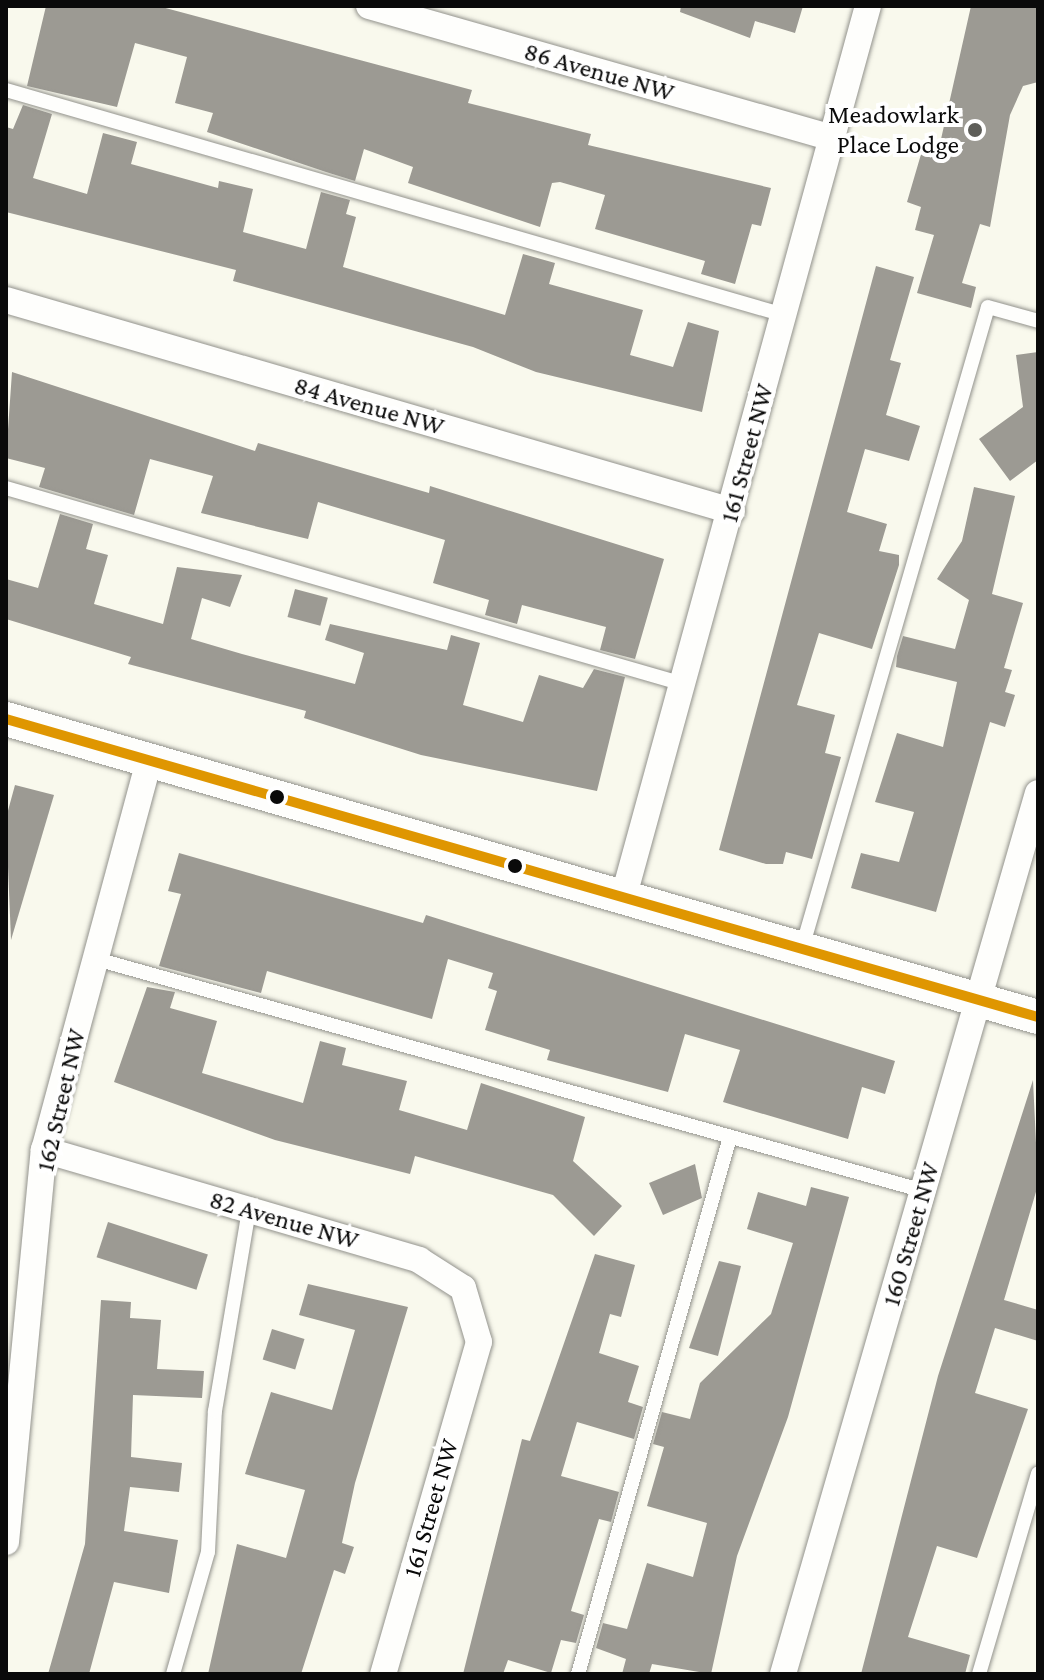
<!DOCTYPE html>
<html>
<head>
<meta charset="utf-8">
<style>
  body { margin:0 }
  #map { position:relative; width:1044px; height:1680px; overflow:hidden; background:#f9f9ed; font-family:"Crimson Pro",serif }
  div>[style] { position:absolute }
  [style*='--x'] { left:calc(var(--x)*1px); top:calc(var(--y)*1px); width:calc(var(--w)*1px); rotate:calc(var(--a)*1deg) }
  .building>* { inset:0; background:#9c9a93; transform-origin:0 0 }
  .roads { filter:drop-shadow(0 0 2px #92928c) drop-shadow(0 0 2px #92928c) }
  .service>* { height:14px; margin:-7px; padding:0 7px; transform-origin:7px; border-radius:7px; background:#fefefc }
  .minor>* { height:26px; margin:-13px; padding:0 13px; transform-origin:13px; border-radius:13px; background:#fefefc }
  .tertiary>* { height:34px; margin:-17px; padding:0 17px; transform-origin:17px; border-radius:17px; background:#fefefc }
  .bus-1>* { height:10px; margin:-5px; padding:0 5px; transform-origin:5px; border-radius:5px; background:#df9601 }
  .dots>* { width:22px; height:22px; translate:-50% -50%; box-sizing:border-box; border:4px solid #fff; border-radius:50% }
  span { translate:-50% -50%; white-space:nowrap; text-align:center; line-height:1.15; -webkit-text-stroke:8px #fff; paint-order:stroke }
  .street-label { font-size:26px; color:#0a0a0a }
  .poi-label { font-size:26px; color:#0a0a0a }
  .right { translate:-100% -50%; text-align:right }
  .frame { position:absolute; inset:0; border:8px solid #0a0a0a; pointer-events:none }
</style>
</head>
<body>
<div id="map">
  <div class="building">
    <div style="clip-path:polygon(46px 6px,158px 6px,472px 90px,468px 103px,591px 134px,588px 145px,771px 188px,761px 226px,752px 224px,735px 284px,701px 274px,705px 261px,595px 229px,605px 195px,560px 182px,552px 183px,540px 227px,408px 183px,413px 167px,364px 149px,355px 181px,326px 172px,207px 132px,213px 113px,175px 103px,187px 57px,135px 43px,117px 107px,27px 86px)"></div>
    <div style="clip-path:polygon(681px 6px,803px 6px,795px 33px,755px 21px,750px 38px,680px 12px)"></div>
    <div style="clip-path:polygon(971px 6px,1038px 6px,1038px 82px,1023px 86px,1010px 115px,990px 227px,980px 224px,962px 283px,976px 287px,971px 308px,917px 293px,934px 235px,915px 230px,921px 207px,907px 202px,924px 144px,939px 148px)"></div>
    <div style="clip-path:polygon(23px 105px,52px 114px,33px 178px,87px 194px,103px 133px,137px 142px,131px 164px,218px 188px,219px 181px,253px 189px,243px 232px,306px 249px,321px 192px,350px 200px,346px 214px,356px 217px,343px 267px,505px 315px,523px 254px,555px 263px,549px 284px,643px 310px,630px 355px,673px 367px,688px 322px,719px 331px,702px 412px,536px 372px,473px 347px,233px 281px,236px 270px,6px 212px,6px 127px,13px 129px)"></div>
    <div style="clip-path:polygon(876px 266px,914px 277px,890px 360px,901px 363px,886px 415px,920px 426px,909px 461px,865px 449px,847px 512px,887px 524px,879px 551px,899px 555px,899px 565px,872px 649px,819px 633px,797px 705px,835px 715px,825px 753px,841px 757px,812px 859px,786px 852px,783px 864px,766px 864px,719px 850px)"></div>
    <div style="clip-path:polygon(1038px 352px,1038px 460px,1010px 481px,979px 439px,1023px 407px,1016px 355px)"></div>
    <div style="clip-path:polygon(12px 372px,255px 451px,258px 443px,429px 493px,430px 486px,664px 559px,635px 659px,600px 650px,606px 627px,522px 605px,517px 624px,485px 615px,489px 600px,433px 583px,445px 540px,318px 502px,308px 539px,201px 513px,213px 476px,150px 459px,134px 515px,39px 487px,45px 468px,6px 458px)"></div>
    <div style="clip-path:polygon(974px 487px,1015px 496px,992px 594px,1023px 603px,1004px 668px,1012px 670px,1005px 692px,1015px 695px,1005px 727px,990px 722px,936px 912px,851px 888px,861px 853px,899px 862px,914px 812px,875px 802px,897px 733px,943px 747px,957px 682px,896px 667px,897px 656px,903px 636px,955px 649px,969px 600px,937px 579px,962px 541px)"></div>
    <div style="clip-path:polygon(60px 514px,93px 524px,86px 549px,108px 555px,94px 604px,163px 624px,177px 567px,242px 575px,230px 607px,202px 598px,191px 639px,242px 654px,355px 684px,364px 653px,325px 640px,330px 624px,447px 650px,451px 635px,480px 643px,463px 705px,523px 722px,539px 675px,583px 688px,594px 669px,625px 677px,597px 791px,421px 755px,304px 718px,306px 711px,128px 664px,131px 657px,6px 619px,6px 579px,38px 588px)"></div>
    <div style="left:295px;top:589px;width:34px;height:29px;rotate:15deg"></div>
    <div style="clip-path:polygon(15px 785px,54px 795px,11px 940px,6px 818px)"></div>
    <div style="clip-path:polygon(179px 853px,423px 923px,426px 915px,895px 1061px,885px 1094px,862px 1087px,848px 1139px,723px 1102px,740px 1050px,685px 1034px,668px 1092px,547px 1060px,550px 1050px,485px 1030px,497px 991px,488px 988px,493px 973px,448px 959px,432px 1019px,267px 971px,261px 993px,159px 966px,181px 894px,168px 891px)"></div>
    <div style="clip-path:polygon(147px 987px,175px 992px,170px 1008px,217px 1021px,202px 1073px,303px 1103px,320px 1041px,346px 1048px,342px 1065px,407px 1081px,399px 1110px,467px 1130px,481px 1083px,585px 1117px,573px 1161px,622px 1206px,594px 1236px,553px 1195px,415px 1156px,410px 1174px,275px 1140px,114px 1082px)"></div>
    <div style="clip-path:polygon(1033px 1080px,1038px 1185px,1004px 1300px,1038px 1310px,1038px 1341px,995px 1328px,975px 1393px,1028px 1409px,977px 1558px,937px 1546px,908px 1637px,970px 1655px,965px 1674px,861px 1674px,938px 1376px)"></div>
    <div style="clip-path:polygon(695px 1164px,702px 1198px,663px 1215px,649px 1183px)"></div>
    <div style="clip-path:polygon(811px 1187px,849px 1197px,788px 1417px,737px 1556px,711px 1674px,652px 1664px,649px 1674px,622px 1674px,626px 1659px,596px 1648px,603px 1623px,627px 1629px,647px 1563px,693px 1577px,707px 1523px,647px 1506px,664px 1447px,653px 1444px,662px 1412px,690px 1419px,700px 1383px,771px 1314px,793px 1243px,747px 1229px,758px 1192px,806px 1206px)"></div>
    <div style="left:108px;top:1222px;width:105px;height:37px;rotate:18deg"></div>
    <div style="clip-path:polygon(595px 1254px,635px 1265px,621px 1317px,610px 1314px,599px 1353px,639px 1366px,628px 1402px,643px 1407px,634px 1439px,577px 1422px,561px 1476px,619px 1492px,611px 1522px,599px 1519px,571px 1611px,584px 1615px,576px 1643px,561px 1640px,551px 1673px,508px 1660px,503px 1674px,463px 1674px,522px 1439px,530px 1441px)"></div>
    <div style="clip-path:polygon(719px 1261px,741px 1266px,718px 1356px,689px 1348px)"></div>
    <div style="clip-path:polygon(308px 1284px,408px 1307px,355px 1483px,342px 1543px,354px 1547px,345px 1574px,334px 1570px,301px 1674px,208px 1674px,237px 1544px,286px 1558px,305px 1490px,245px 1474px,271px 1392px,332px 1410px,355px 1330px,299px 1315px)"></div>
    <div style="clip-path:polygon(101px 1300px,131px 1302px,130px 1318px,161px 1320px,157px 1369px,204px 1371px,202px 1398px,133px 1395px,131px 1457px,182px 1463px,179px 1492px,130px 1487px,124px 1531px,178px 1540px,169px 1593px,114px 1582px,89px 1674px,48px 1674px,85px 1544px)"></div>
    <div style="left:272px;top:1329px;width:34px;height:32px;rotate:17deg"></div>
  </div>
  <div class="roads">
    <div class="service">
      <div style="--x:6;--y:90;--w:810;--a:16.13"></div>
      <div style="--x:6;--y:488;--w:705;--a:16.15"></div>
      <div style="--x:802;--y:948;--w:667;--a:-73.82"></div>
      <div style="--x:988;--y:307;--w:52;--a:15.6"></div>
      <div style="--x:96;--y:959;--w:860;--a:15.65"></div>
      <div style="--x:173;--y:1674;--w:127;--a:-74"></div>
      <div style="--x:208;--y:1552;--w:141;--a:-87.2"></div>
      <div style="--x:215;--y:1411;--w:204;--a:-80.4"></div>
      <div style="--x:578;--y:1674;--w:558;--a:-74.2"></div>
      <div style="--x:979;--y:1674;--w:209;--a:-73.6"></div>
    </div>
    <div class="minor">
      <div style="--x:369;--y:6;--w:479;--a:15.9"></div>
      <div style="--x:6;--y:300;--w:756;--a:16.21"></div>
      <div style="--x:623;--y:899;--w:926;--a:-74.66"></div>
      <div style="--x:44;--y:1150;--w:391;--a:16.3"></div>
      <div style="--x:419;--y:1260;--w:52;--a:32.5"></div>
      <div style="--x:463;--y:1288;--w:56;--a:73.5"></div>
      <div style="--x:479;--y:1342;--w:346;--a:106.1"></div>
      <div style="--x:6;--y:1542;--w:394;--a:-84.5"></div>
      <div style="--x:44;--y:1150;--w:403;--a:-74.9"></div>
      <div style="--x:783;--y:1674;--w:917;--a:-73.86"></div>
    </div>
    <div class="tertiary">
      <div style="--x:6;--y:719;--w:1074;--a:16.11"></div>
    </div>
  </div>
  <div class="bus-1">
    <div style="--x:6;--y:719;--w:1074;--a:16.11"></div>
  </div>
  <div class="dots">
    <div style="left:975px;top:130px;background:#5e5e59"></div>
    <div style="left:277px;top:797px;background:#0a0a0a"></div>
    <div style="left:515px;top:866px;background:#0a0a0a"></div>
  </div>
  <div class="street-label">
    <span style="left:599px;top:72px;rotate:16deg">86 Avenue NW</span>
    <span style="left:369px;top:406px;rotate:16deg">84 Avenue NW</span>
    <span style="left:747px;top:453px;rotate:-75deg">161 Street NW</span>
    <span style="left:61px;top:1100px;rotate:-77deg">162 Street NW</span>
    <span style="left:284px;top:1220px;rotate:16deg">82 Avenue NW</span>
    <span style="left:911px;top:1234px;rotate:-74deg">160 Street NW</span>
    <span style="left:431px;top:1508px;rotate:-74deg">161 Street NW</span>
  </div>
  <div class="poi-label">
    <span class="right" style="left:959px;top:130px">Meadowlark<br>Place Lodge</span>
  </div>
  <div class="frame"></div>
</div>
</body>
</html>
